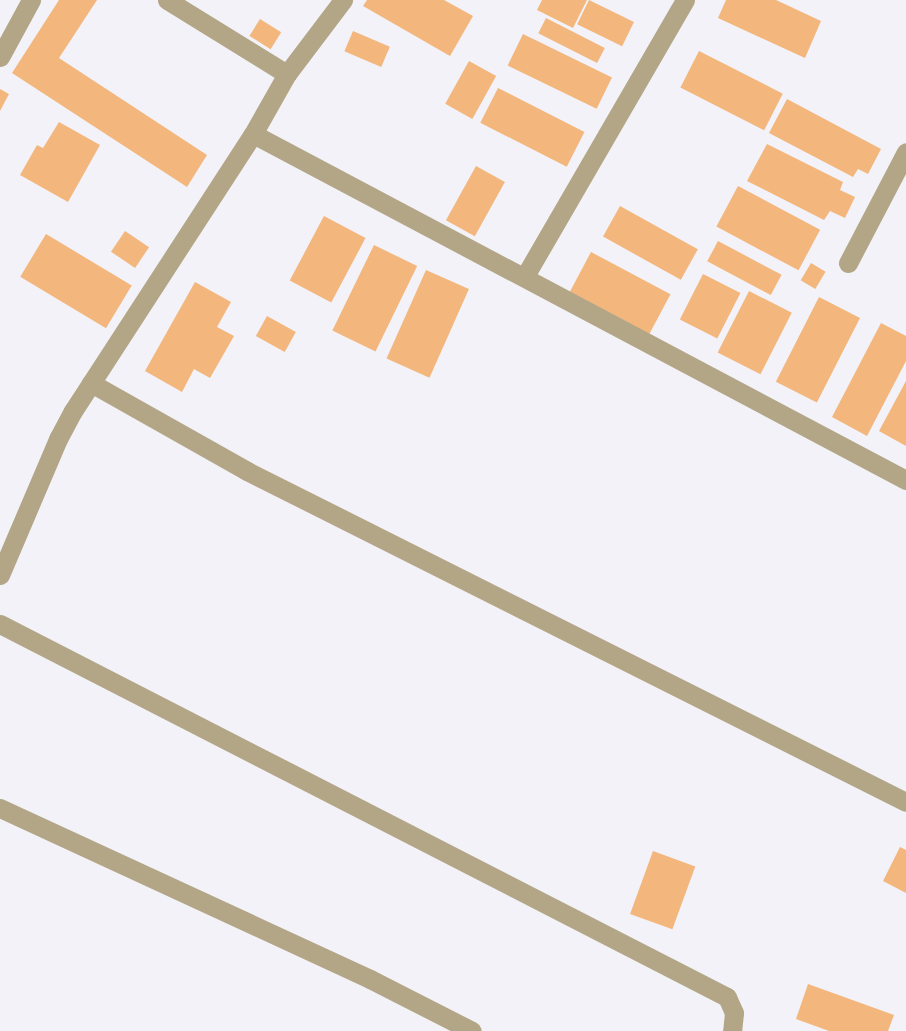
<!DOCTYPE html>
<html>
<head>
<meta charset="utf-8">
<style>
  body { margin:0 }
  #map { position:relative; width:906px; height:1031px; overflow:hidden; background:#f2f2f8; font-family:Arial,sans-serif }
  div>[style] { position:absolute }
  [style*='--x'] { left:calc(var(--x)*1px); top:calc(var(--y)*1px); width:calc(var(--w)*1px); rotate:calc(var(--a)*1deg) }
  .building>* { inset:0; background:#f3b67c; transform-origin:0 0 }
  .minor>* { height:19px; margin:-9.5px; padding:0 9.5px; transform-origin:9.5px; border-radius:9.5px; background:#b3a687 }
  span { translate:-50% -50%; white-space:nowrap; text-align:center; line-height:1.15; -webkit-text-stroke:7px #fff; paint-order:stroke }
</style>
</head>
<body>
<div id="map">
  <div class="building">
    <div style="clip-path:polygon(59px 0,97px 0,59px 58px,207px 155px,187px 187px,12px 73px)"></div>
    <div style="clip-path:polygon(367px 0,444px 0,473px 16px,450px 56px,363px 6px)"></div>
    <div style="clip-path:polygon(542px 0,587px 0,573px 28px,537px 10px)"></div>
    <div style="left:589px;top:0;width:50px;height:27px;rotate:26deg"></div>
    <div style="clip-path:polygon(726px 0,776px 0,821px 21px,805px 58px,718px 18px)"></div>
    <div style="left:546px;top:18px;width:66px;height:17px;rotate:27deg"></div>
    <div style="left:260px;top:19px;width:25px;height:20px;rotate:32deg"></div>
    <div style="left:353px;top:31px;width:40px;height:22px;rotate:23deg"></div>
    <div style="left:523px;top:34px;width:99px;height:35px;rotate:26deg"></div>
    <div style="left:699px;top:51px;width:94px;height:41px;rotate:27deg"></div>
    <div style="left:469px;top:61px;width:31px;height:49px;rotate:29deg"></div>
    <div style="left:498px;top:88px;width:97px;height:39px;rotate:27deg"></div>
    <div style="clip-path:polygon(0 89px,9px 94px,0 111px)"></div>
    <div style="clip-path:polygon(787px 99px,881px 149px,868px 174px,858px 169px,853px 177px,769px 133px)"></div>
    <div style="clip-path:polygon(59px 122px,100px 145px,68px 202px,20px 175px,37px 145px,43px 148px)"></div>
    <div style="clip-path:polygon(767px 144px,843px 182px,840px 190px,855px 197px,845px 218px,830px 211px,824px 220px,747px 181px)"></div>
    <div style="left:476px;top:166px;width:33px;height:62px;rotate:29deg"></div>
    <div style="left:738px;top:186px;width:93px;height:46px;rotate:28deg"></div>
    <div style="left:620px;top:206px;width:89px;height:35px;rotate:29deg"></div>
    <div style="left:324px;top:216px;width:47px;height:73px;rotate:28deg"></div>
    <div style="left:125px;top:231px;width:29px;height:25px;rotate:34deg"></div>
    <div style="left:46px;top:234px;width:100px;height:50px;rotate:31deg"></div>
    <div style="left:718px;top:241px;width:72px;height:23px;rotate:28deg"></div>
    <div style="left:374px;top:245px;width:48px;height:95px;rotate:26deg"></div>
    <div style="left:591px;top:252px;width:90px;height:45px;rotate:28deg"></div>
    <div style="left:811px;top:263px;width:17px;height:20px;rotate:31deg"></div>
    <div style="left:426px;top:270px;width:47px;height:97px;rotate:24deg"></div>
    <div style="left:703px;top:274px;width:42px;height:51px;rotate:27deg"></div>
    <div style="clip-path:polygon(195px 282px,231px 302px,217px 327px,234px 336px,210px 378px,194px 369px,182px 392px,145px 371px)"></div>
    <div style="left:749px;top:291px;width:48px;height:69px;rotate:27deg"></div>
    <div style="left:819px;top:297px;width:46px;height:95px;rotate:27deg"></div>
    <div style="left:267px;top:316px;width:33px;height:23px;rotate:29deg"></div>
    <div style="clip-path:polygon(881px 323px,906px 336px,906px 361px,867px 436px,832px 417px)"></div>
    <div style="clip-path:polygon(906px 381px,906px 446px,879px 431px)"></div>
    <div style="clip-path:polygon(900px 847px,906px 850px,906px 893px,883px 881px)"></div>
    <div style="left:653px;top:851px;width:45px;height:67px;rotate:20deg"></div>
    <div style="clip-path:polygon(808px 984px,894px 1015px,888px 1031px,829px 1031px,796px 1019px)"></div>
  </div>
  <div class="minor">
    <div style="--x:167;--y:0;--w:141;--a:31.7"></div>
    <div style="--x:0;--y:57;--w:65;--a:-61.5"></div>
    <div style="--x:253;--y:134;--w:69;--a:-60.5"></div>
    <div style="--x:287;--y:74;--w:93;--a:-52.9"></div>
    <div style="--x:848;--y:263;--w:125;--a:-62.4"></div>
    <div style="--x:525;--y:276;--w:319;--a:-59.9"></div>
    <div style="--x:91;--y:383;--w:179;--a:29.4"></div>
    <div style="--x:247;--y:471;--w:737;--a:26.67"></div>
    <div style="--x:0;--y:575;--w:148;--a:-66.9"></div>
    <div style="--x:58;--y:439;--w:32;--a:-62"></div>
    <div style="--x:73;--y:411;--w:330;--a:-57"></div>
    <div style="--x:253;--y:134;--w:739;--a:27.92"></div>
    <div style="--x:0;--y:624;--w:817;--a:27.16"></div>
    <div style="--x:727;--y:997;--w:17;--a:66"></div>
    <div style="--x:734;--y:1013;--w:18;--a:96"></div>
    <div style="--x:0;--y:808;--w:408;--a:24.8"></div>
    <div style="--x:370;--y:979;--w:114;--a:27"></div>
  </div>
</div>
</body>
</html>
